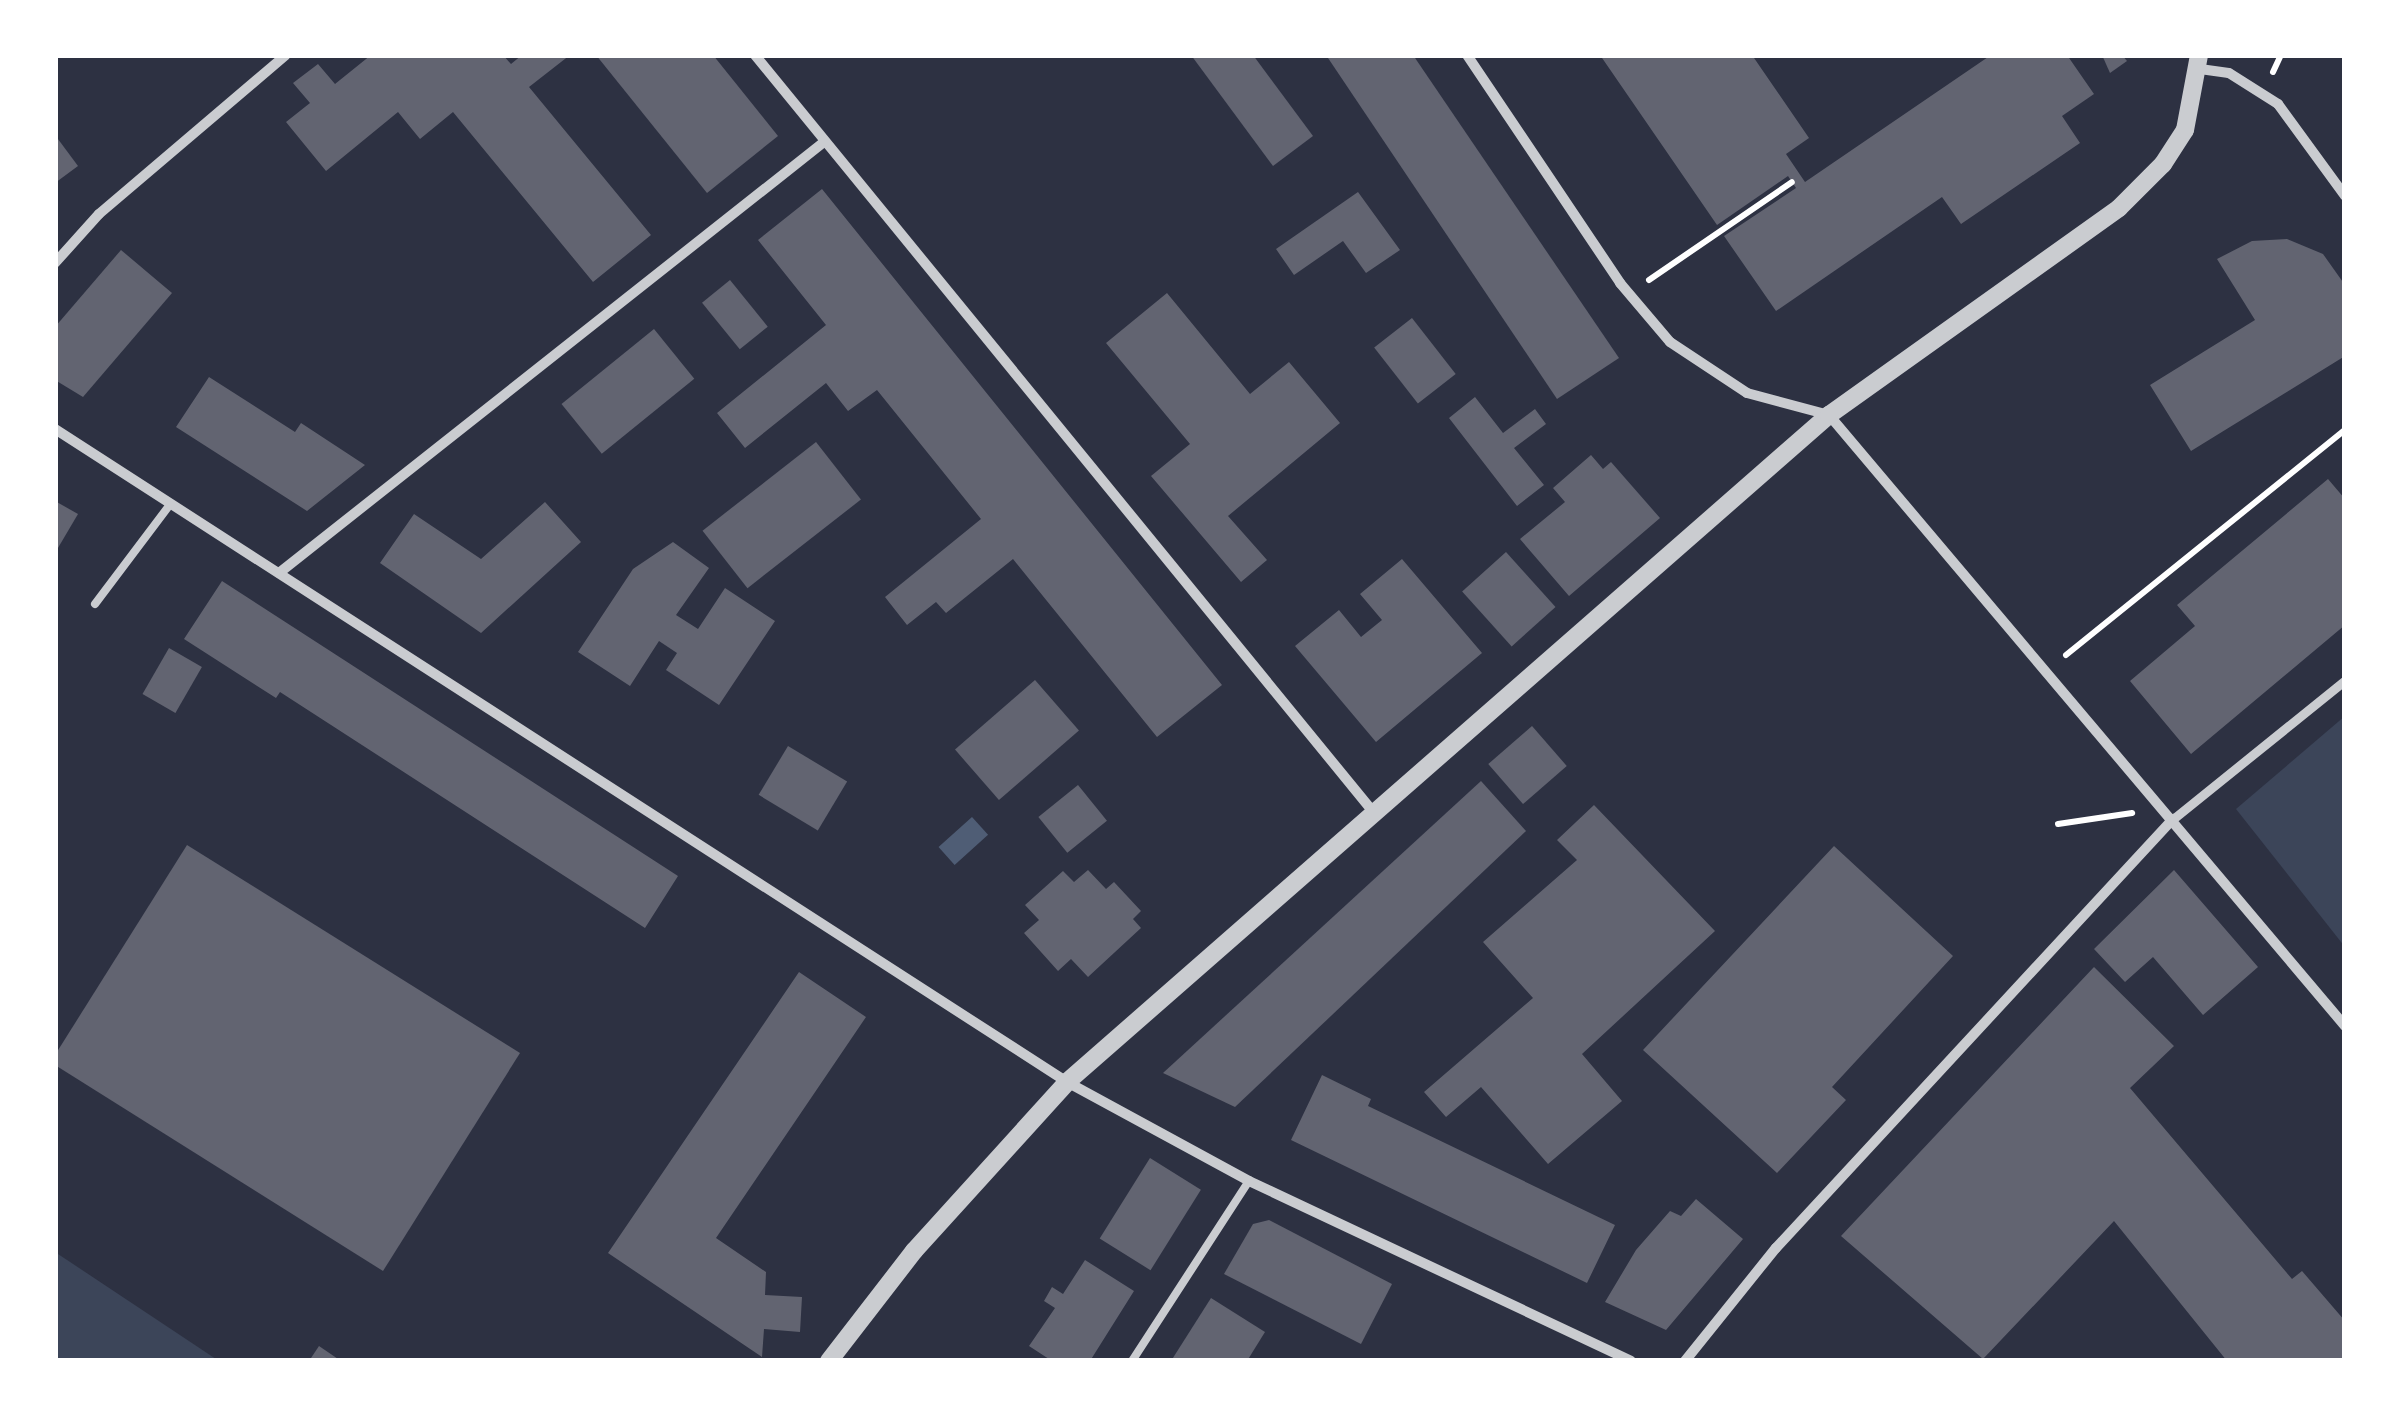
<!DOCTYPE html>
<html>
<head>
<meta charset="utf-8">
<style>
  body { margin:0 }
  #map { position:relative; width:2400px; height:1416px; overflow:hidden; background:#2d3142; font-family:"Roboto Condensed",sans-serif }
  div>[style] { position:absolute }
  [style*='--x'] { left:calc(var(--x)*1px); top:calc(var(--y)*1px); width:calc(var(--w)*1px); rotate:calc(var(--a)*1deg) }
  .green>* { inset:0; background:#3c4559 }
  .water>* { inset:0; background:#4f5d75; transform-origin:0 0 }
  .building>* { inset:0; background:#626471; transform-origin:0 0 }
  .path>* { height:6px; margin:-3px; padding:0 3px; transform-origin:3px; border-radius:3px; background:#fff }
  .service>* { height:8px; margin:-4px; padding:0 4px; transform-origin:4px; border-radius:4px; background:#caccd0 }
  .pedestrian>* { height:9px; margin:-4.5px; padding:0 4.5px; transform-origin:4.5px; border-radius:4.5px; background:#caccd0 }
  .minor>* { height:10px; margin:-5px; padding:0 5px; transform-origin:5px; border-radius:5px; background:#caccd0 }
  .tertiary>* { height:18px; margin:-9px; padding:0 9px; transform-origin:9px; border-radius:9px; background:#caccd0 }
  span { translate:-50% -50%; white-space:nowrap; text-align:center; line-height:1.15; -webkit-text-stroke:8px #fff; paint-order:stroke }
  .frame { position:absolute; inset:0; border:58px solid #fff; pointer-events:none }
</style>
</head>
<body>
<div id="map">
  <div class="green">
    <div style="clip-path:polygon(2345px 716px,2345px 947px,2236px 809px)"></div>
    <div style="clip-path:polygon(55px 1252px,219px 1361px,55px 1361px)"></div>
  </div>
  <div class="water">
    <div style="left:972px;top:817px;width:24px;height:45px;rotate:48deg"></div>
  </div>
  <div class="building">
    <div style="clip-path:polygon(371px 55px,503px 55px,511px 64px,522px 55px,570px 55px,529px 87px,651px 235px,593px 282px,453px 112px,420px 139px,398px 112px,326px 171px,286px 122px,310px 103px,293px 83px,318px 64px,335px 84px)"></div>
    <div style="clip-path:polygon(596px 55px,713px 55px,778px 136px,707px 193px)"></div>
    <div style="clip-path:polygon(1191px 55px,1253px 55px,1313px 136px,1273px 166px)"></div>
    <div style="clip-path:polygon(1326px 55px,1413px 55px,1619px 358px,1557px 399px)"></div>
    <div style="clip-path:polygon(1600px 55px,1752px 55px,1809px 138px,1786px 154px,1805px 182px,1991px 55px,2067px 55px,2094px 94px,2062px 116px,2080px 143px,1961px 224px,1942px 197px,1776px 311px,1724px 236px,1796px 188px,1788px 176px,1717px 225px)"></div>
    <div style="clip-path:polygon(2102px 55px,2122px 55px,2127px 61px,2110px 73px)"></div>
    <div style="clip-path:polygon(55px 135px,78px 166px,55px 183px)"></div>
    <div style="clip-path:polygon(822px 189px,1222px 685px,1157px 737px,1013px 559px,946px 613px,936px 602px,907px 625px,885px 597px,981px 519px,877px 390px,848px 411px,826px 383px,745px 448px,717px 413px,826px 325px,758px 240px)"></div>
    <div style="clip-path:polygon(1358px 192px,1400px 250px,1366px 273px,1343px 241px,1294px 275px,1276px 249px)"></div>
    <div style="clip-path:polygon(2287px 239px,2323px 254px,2345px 285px,2345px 356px,2191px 451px,2150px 385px,2255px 320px,2217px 259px,2252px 241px)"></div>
    <div style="clip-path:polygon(121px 250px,172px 293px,83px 397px,55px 380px,55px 327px)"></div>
    <div style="left:730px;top:280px;width:60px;height:36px;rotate:51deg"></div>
    <div style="clip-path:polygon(1167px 293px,1250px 394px,1289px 362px,1340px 423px,1228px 516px,1267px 560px,1241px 582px,1151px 476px,1190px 444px,1106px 343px)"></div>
    <div style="left:1412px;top:318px;width:71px;height:48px;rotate:52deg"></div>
    <div style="left:654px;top:329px;width:64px;height:119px;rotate:51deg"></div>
    <div style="clip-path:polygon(209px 377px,295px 432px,301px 423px,365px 465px,307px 511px,176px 427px)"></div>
    <div style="clip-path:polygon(1475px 397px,1503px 433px,1535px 409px,1546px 424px,1514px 448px,1544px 485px,1517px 506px,1449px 418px)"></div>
    <div style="left:816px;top:442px;width:73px;height:144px;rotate:52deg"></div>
    <div style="clip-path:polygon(1591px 455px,1603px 469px,1611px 462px,1660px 518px,1569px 596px,1520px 539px,1565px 502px,1553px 488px)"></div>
    <div style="clip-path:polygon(2328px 479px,2345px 499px,2345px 625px,2191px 754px,2130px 681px,2195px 626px,2177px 605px)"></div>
    <div style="clip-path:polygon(55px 501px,78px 514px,55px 553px)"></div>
    <div style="clip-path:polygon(545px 502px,581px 542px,481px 633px,380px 563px,414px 514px,481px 559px)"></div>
    <div style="clip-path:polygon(673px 542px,709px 568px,676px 615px,698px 629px,725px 588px,775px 621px,719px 705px,666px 670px,677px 653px,659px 641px,630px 686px,578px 652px,633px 569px)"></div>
    <div style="left:1506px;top:552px;width:74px;height:59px;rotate:48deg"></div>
    <div style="clip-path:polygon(1402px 559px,1482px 653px,1376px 742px,1295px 646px,1339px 610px,1361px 637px,1382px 620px,1360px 594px)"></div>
    <div style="clip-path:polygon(222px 581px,678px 876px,645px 928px,280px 692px,276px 698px,184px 639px)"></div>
    <div style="left:169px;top:648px;width:38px;height:53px;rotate:30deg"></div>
    <div style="left:1035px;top:680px;width:67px;height:106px;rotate:49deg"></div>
    <div style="left:1532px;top:726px;width:53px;height:58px;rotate:49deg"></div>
    <div style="left:788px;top:746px;width:69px;height:57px;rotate:31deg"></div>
    <div style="clip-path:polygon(1481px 781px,1526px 831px,1235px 1107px,1163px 1073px)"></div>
    <div style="left:1078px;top:785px;width:46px;height:51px;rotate:51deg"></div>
    <div style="clip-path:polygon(1594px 805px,1715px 931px,1582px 1054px,1622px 1101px,1548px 1164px,1481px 1087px,1446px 1117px,1424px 1092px,1533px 998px,1483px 942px,1577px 860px,1557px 840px)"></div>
    <div style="clip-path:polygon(187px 845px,520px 1053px,383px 1271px,55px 1065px,55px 1055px)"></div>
    <div style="clip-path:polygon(1834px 846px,1953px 956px,1832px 1087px,1846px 1100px,1777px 1173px,1643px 1050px)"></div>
    <div style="clip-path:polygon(1088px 870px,1106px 889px,1114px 882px,1141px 911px,1133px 919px,1141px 928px,1088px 977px,1071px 959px,1058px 971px,1024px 933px,1039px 920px,1025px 905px,1063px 871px,1074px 882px)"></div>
    <div style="clip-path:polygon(2174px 870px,2258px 967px,2203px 1015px,2153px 957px,2125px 982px,2094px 949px)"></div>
    <div style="clip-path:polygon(2094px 967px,2174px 1046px,2130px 1088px,2292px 1279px,2302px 1271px,2345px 1321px,2345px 1361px,2227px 1361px,2114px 1221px,1983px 1359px,1841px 1236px)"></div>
    <div style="clip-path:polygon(799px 972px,866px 1017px,716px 1238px,766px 1272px,765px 1295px,802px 1297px,800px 1332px,764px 1329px,762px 1357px,608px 1253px)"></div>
    <div style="clip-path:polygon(1322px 1075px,1371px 1099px,1368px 1106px,1615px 1225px,1587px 1283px,1291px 1140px)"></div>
    <div style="left:1150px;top:1158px;width:60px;height:95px;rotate:32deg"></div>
    <div style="clip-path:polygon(1696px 1199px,1743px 1239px,1666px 1330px,1605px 1302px,1636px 1250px,1670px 1211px,1681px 1216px)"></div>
    <div style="clip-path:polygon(1269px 1220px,1392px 1284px,1361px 1344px,1224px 1274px,1253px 1224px)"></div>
    <div style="clip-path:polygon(1085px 1260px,1134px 1291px,1090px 1361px,1052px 1361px,1029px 1346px,1055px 1308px,1044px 1301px,1052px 1287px,1063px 1294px)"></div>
    <div style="clip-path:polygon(1211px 1298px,1265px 1332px,1247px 1361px,1171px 1361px)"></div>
    <div style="clip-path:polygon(319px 1346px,341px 1361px,309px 1361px)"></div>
  </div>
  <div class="path">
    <div style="--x:2273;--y:72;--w:19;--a:-65"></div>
    <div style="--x:1649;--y:280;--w:173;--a:-34.4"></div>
    <div style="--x:2066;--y:655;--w:358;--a:-38.9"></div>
    <div style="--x:2058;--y:824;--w:75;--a:-8.5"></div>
  </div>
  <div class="service">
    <div style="--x:95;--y:604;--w:126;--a:-53"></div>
    <div style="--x:1132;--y:1361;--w:215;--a:-57"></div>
  </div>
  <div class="pedestrian">
    <div style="--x:2173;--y:819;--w:221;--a:-38.9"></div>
  </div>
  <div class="minor">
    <div style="--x:755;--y:55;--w:979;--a:50.76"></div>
    <div style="--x:1467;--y:55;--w:275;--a:56.1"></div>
    <div style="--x:1620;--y:283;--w:77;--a:49.7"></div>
    <div style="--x:1670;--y:342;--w:92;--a:33.5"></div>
    <div style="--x:1747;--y:393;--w:85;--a:15"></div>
    <div style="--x:1829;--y:415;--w:800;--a:49.82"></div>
    <div style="--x:2200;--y:69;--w:29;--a:8"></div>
    <div style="--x:2229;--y:73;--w:58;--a:32.3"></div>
    <div style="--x:2278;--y:104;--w:114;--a:53.9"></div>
    <div style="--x:55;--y:263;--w:66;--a:-48.1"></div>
    <div style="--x:99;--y:214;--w:245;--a:-40.4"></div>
    <div style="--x:55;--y:429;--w:1204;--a:32.83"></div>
    <div style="--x:1067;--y:1082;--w:207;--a:28.5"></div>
    <div style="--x:1249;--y:1181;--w:422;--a:25.2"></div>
    <div style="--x:279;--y:573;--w:695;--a:-38.34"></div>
    <div style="--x:1685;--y:1361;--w:145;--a:-51.2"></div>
    <div style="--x:1776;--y:1248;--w:585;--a:-47.22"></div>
  </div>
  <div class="tertiary">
    <div style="--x:829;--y:1361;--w:139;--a:-52.3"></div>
    <div style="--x:914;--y:1251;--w:228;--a:-47.8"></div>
    <div style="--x:1067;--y:1082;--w:1013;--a:-41.2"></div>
    <div style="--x:1829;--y:415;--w:356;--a:-35.5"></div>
    <div style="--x:2119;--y:208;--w:62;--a:-45"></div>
    <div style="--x:2163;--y:164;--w:40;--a:-57.1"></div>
    <div style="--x:2185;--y:130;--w:76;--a:-79.4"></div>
  </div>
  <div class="frame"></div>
</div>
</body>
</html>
